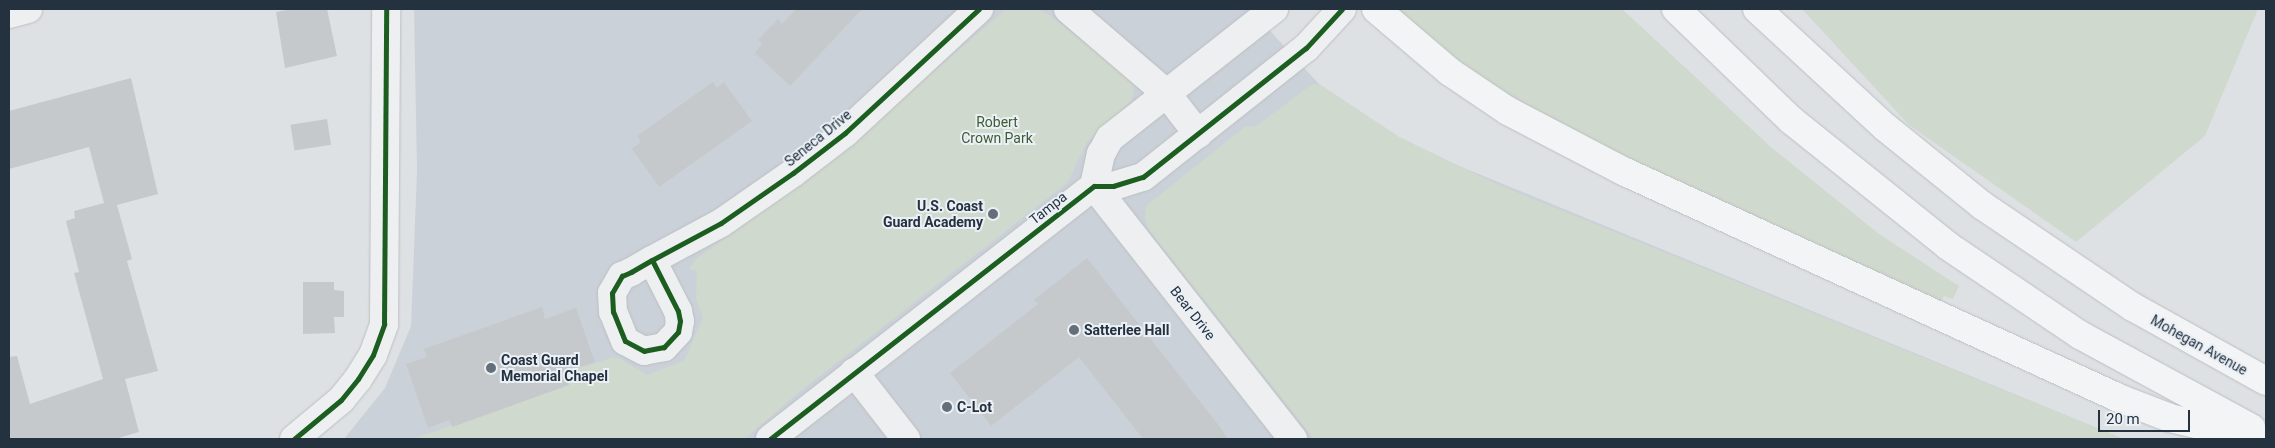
<!DOCTYPE html>
<html>
<head>
<meta charset="utf-8">
<style>
  body { margin:0 }
  #map { position:relative; width:2275px; height:448px; overflow:hidden; background:#dee1e4; font-family:Roboto,sans-serif }
  div>[style] { position:absolute }
  [style*='--x'] { left:calc(var(--x)*1px); top:calc(var(--y)*1px); width:calc(var(--w)*1px); rotate:calc(var(--a)*1deg) }
  .built>* { inset:0; background:#cbd1d8 }
  .green>* { inset:0; background:#d0d9cd }
  .building>* { inset:0; background:#c6c9cc; transform-origin:0 0 }
  .roads { filter:drop-shadow(0 0 1px #bcbfc2) drop-shadow(0 0 1px #bcbfc2) }
  .street>* { height:28px; margin:-14px; padding:0 14px; transform-origin:14px; border-radius:14px; background:#edeff1 }
  .highway>* { height:28px; margin:-14px; padding:0 14px; transform-origin:14px; border-radius:14px; background:#f2f4f5 }
  .cycleway>* { height:5px; margin:-2.5px; padding:0 2.5px; transform-origin:2.5px; border-radius:2.5px; background:#1b5e20 }
  .dots>* { width:14px; height:14px; translate:-50% -50%; box-sizing:border-box; border:2px solid #eaf0f5; border-radius:50% }
  span { translate:-50% -50%; white-space:nowrap; text-align:center; line-height:1.15; -webkit-text-stroke:4px #eaf0f5; paint-order:stroke }
  .park-label { font-size:14px; color:#3d5c30 }
  .street-label { font-size:14px; color:#24313f }
  .poi-label { font-size:14px; color:#24313f; font-weight:700 }
  .right { translate:-100% -50%; text-align:right }
  .left { translate:0 -50%; text-align:left }
  .frame { position:absolute; inset:0; border:10px solid #24313f; pointer-events:none }
  .scale { position:absolute; left:2098px; top:410px; width:92px; height:22px; box-sizing:border-box; border:2px solid #24313f; border-top:0; padding-left:6px; font-size:15px; line-height:18px; white-space:nowrap; color:#24313f; -webkit-text-stroke:4px #eaf0f5; paint-order:stroke }
</style>
</head>
<body>
<div id="map">
  <div class="built">
    <div style="clip-path:polygon(414px 9px,1250px 9px,1319px 84px,1399px 137px,1452px 163px,2124px 439px,344px 439px,385px 388px,411px 326px,417px 171px)"></div>
  </div>
  <div class="green">
    <div style="clip-path:polygon(1006px 9px,1039px 9px,1052px 17px,1129px 79px,1134px 89px,1131px 101px,1087px 142px,1067px 183px,798px 393px,744px 439px,413px 439px,569px 384px,565px 373px,611px 358px,618px 358px,647px 375px,684px 361px,703px 318px,696px 298px,697px 271px,689px 269px,696px 259px,820px 170px)"></div>
    <div style="clip-path:polygon(1385px 9px,1622px 9px,1772px 148px,1879px 234px,1959px 286px,1953px 299px,1944px 296px,1938px 306px,1507px 103px)"></div>
    <div style="clip-path:polygon(1802px 9px,2258px 9px,2205px 136px,2076px 242px,1909px 125px)"></div>
    <div style="clip-path:polygon(1319px 84px,1399px 137px,1499px 185px,2124px 439px,1314px 439px,1149px 230px,1145px 218px,1146px 206px,1246px 126px,1255px 127px,1311px 85px)"></div>
  </div>
  <div class="building">
    <div style="clip-path:polygon(292px 9px,327px 9px,337px 56px,285px 68px,276px 12px)"></div>
    <div style="clip-path:polygon(796px 9px,862px 9px,790px 86px,755px 53px,762px 44px,758px 40px,778px 19px,782px 24px)"></div>
    <div style="clip-path:polygon(131px 78px,158px 194px,117px 205px,132px 259px,127px 261px,158px 371px,125px 379px,139px 432px,115px 439px,9px 439px,9px 357px,17px 356px,30px 404px,103px 379px,74px 273px,79px 272px,66px 221px,75px 218px,74px 211px,104px 203px,89px 147px,9px 169px,9px 111px)"></div>
    <div style="clip-path:polygon(713px 82px,717px 88px,724px 82px,752px 121px,659px 187px,632px 149px,641px 142px,637px 136px)"></div>
    <div style="left:327px;top:119px;width:26px;height:37px;rotate:81deg"></div>
    <div style="clip-path:polygon(1087px 258px,1220px 427px,1228px 439px,1143px 439px,1079px 357px,991px 426px,950px 373px,1038px 304px,1034px 300px)"></div>
    <div style="clip-path:polygon(303px 282px,334px 282px,334px 290px,344px 291px,344px 317px,334px 317px,335px 333px,303px 334px)"></div>
    <div style="clip-path:polygon(542px 307px,545px 319px,576px 308px,595px 362px,564px 372px,569px 385px,452px 427px,449px 420px,428px 428px,406px 364px,427px 357px,424px 349px)"></div>
  </div>
  <div class="roads">
    <div class="street">
      <div style="--x:1068;--y:9;--w:130;--a:40.6"></div>
      <div style="--x:1167;--y:94;--w:51;--a:52.2"></div>
      <div style="--x:9;--y:14;--w:20;--a:-15"></div>
      <div style="--x:1094;--y:186;--w:322;--a:51.8"></div>
      <div style="--x:1094;--y:186;--w:33;--a:-78"></div>
      <div style="--x:1101;--y:154;--w:18;--a:-61"></div>
      <div style="--x:1110;--y:138;--w:209;--a:-38.2"></div>
      <div style="--x:652;--y:260;--w:57;--a:63"></div>
      <div style="--x:678;--y:311;--w:10;--a:79"></div>
      <div style="--x:680;--y:321;--w:11;--a:100"></div>
      <div style="--x:678;--y:332;--w:21;--a:133"></div>
      <div style="--x:664;--y:347;--w:20;--a:169"></div>
      <div style="--x:644;--y:351;--w:21;--a:-152"></div>
      <div style="--x:625;--y:341;--w:31;--a:-112"></div>
      <div style="--x:613;--y:312;--w:19;--a:-93"></div>
      <div style="--x:612;--y:293;--w:20;--a:-60"></div>
      <div style="--x:622;--y:276;--w:10;--a:-24"></div>
      <div style="--x:631;--y:272;--w:24;--a:-30"></div>
      <div style="--x:652;--y:260;--w:78;--a:-28.2"></div>
      <div style="--x:721;--y:223;--w:88;--a:-34.8"></div>
      <div style="--x:793;--y:173;--w:66;--a:-37.6"></div>
      <div style="--x:845;--y:133;--w:183;--a:-42.8"></div>
      <div style="--x:854;--y:372;--w:85;--a:52.2"></div>
      <div style="--x:294;--y:439;--w:61;--a:-39.7"></div>
      <div style="--x:341;--y:400;--w:27;--a:-51"></div>
      <div style="--x:358;--y:379;--w:28;--a:-58"></div>
      <div style="--x:373;--y:355;--w:33;--a:-70"></div>
      <div style="--x:384;--y:324;--w:315;--a:-89.6"></div>
      <div style="--x:770;--y:439;--w:411;--a:-38"></div>
      <div style="--x:1094;--y:186;--w:19;--a:0"></div>
      <div style="--x:1113;--y:186;--w:31;--a:-17"></div>
      <div style="--x:1143;--y:177;--w:208;--a:-38.4"></div>
      <div style="--x:1306;--y:48;--w:53;--a:-47.3"></div>
    </div>
    <div class="highway">
      <div style="--x:1376;--y:9;--w:97;--a:40.4"></div>
      <div style="--x:1450;--y:72;--w:70;--a:33.9"></div>
      <div style="--x:1508;--y:111;--w:130;--a:27.6"></div>
      <div style="--x:1623;--y:171;--w:548;--a:24.6"></div>
      <div style="--x:2121;--y:399;--w:53;--a:21.2"></div>
      <div style="--x:2170;--y:418;--w:90;--a:13.4"></div>
      <div style="--x:1676;--y:9;--w:160;--a:44"></div>
      <div style="--x:1791;--y:120;--w:201;--a:38.7"></div>
      <div style="--x:1948;--y:246;--w:159;--a:34"></div>
      <div style="--x:2080;--y:335;--w:195;--a:28.5"></div>
      <div style="--x:1757;--y:9;--w:174;--a:42.7"></div>
      <div style="--x:1885;--y:127;--w:126;--a:38.9"></div>
      <div style="--x:1983;--y:206;--w:181;--a:34"></div>
      <div style="--x:2133;--y:307;--w:152;--a:29.1"></div>
    </div>
  </div>
  <div class="cycleway">
    <div style="--x:652;--y:260;--w:57;--a:63"></div>
    <div style="--x:678;--y:311;--w:10;--a:79"></div>
    <div style="--x:680;--y:321;--w:11;--a:100"></div>
    <div style="--x:678;--y:332;--w:21;--a:133"></div>
    <div style="--x:664;--y:347;--w:20;--a:169"></div>
    <div style="--x:644;--y:351;--w:21;--a:-152"></div>
    <div style="--x:625;--y:341;--w:31;--a:-112"></div>
    <div style="--x:613;--y:312;--w:19;--a:-93"></div>
    <div style="--x:612;--y:293;--w:20;--a:-60"></div>
    <div style="--x:622;--y:276;--w:10;--a:-24"></div>
    <div style="--x:631;--y:272;--w:24;--a:-30"></div>
    <div style="--x:652;--y:260;--w:78;--a:-28.2"></div>
    <div style="--x:721;--y:223;--w:88;--a:-34.8"></div>
    <div style="--x:793;--y:173;--w:66;--a:-37.6"></div>
    <div style="--x:845;--y:133;--w:183;--a:-42.8"></div>
    <div style="--x:294;--y:439;--w:61;--a:-39.7"></div>
    <div style="--x:341;--y:400;--w:27;--a:-51"></div>
    <div style="--x:358;--y:379;--w:28;--a:-58"></div>
    <div style="--x:373;--y:355;--w:33;--a:-70"></div>
    <div style="--x:384;--y:324;--w:315;--a:-89.6"></div>
    <div style="--x:770;--y:439;--w:411;--a:-38"></div>
    <div style="--x:1094;--y:186;--w:19;--a:0"></div>
    <div style="--x:1113;--y:186;--w:31;--a:-17"></div>
    <div style="--x:1143;--y:177;--w:208;--a:-38.4"></div>
    <div style="--x:1306;--y:48;--w:53;--a:-47.3"></div>
  </div>
  <div class="dots">
    <div style="left:993px;top:214px;background:#656f79"></div>
    <div style="left:1074px;top:330px;background:#656f79"></div>
    <div style="left:491px;top:368px;background:#656f79"></div>
    <div style="left:947px;top:407px;background:#656f79"></div>
  </div>
  <div class="park-label">
    <span style="left:997px;top:130px">Robert<br>Crown Park</span>
  </div>
  <div class="street-label">
    <span style="left:818px;top:138px;rotate:-39deg">Seneca Drive</span>
    <span style="left:1048px;top:208px;rotate:-38deg">Tampa</span>
    <span style="left:1193px;top:313px;rotate:52deg">Bear Drive</span>
    <span style="left:2199px;top:345px;rotate:29deg">Mohegan Avenue</span>
  </div>
  <div class="poi-label">
    <span class="right" style="left:983px;top:214px">U.S. Coast<br>Guard Academy</span>
    <span class="left" style="left:1084px;top:330px">Satterlee Hall</span>
    <span class="left" style="left:501px;top:368px">Coast Guard<br>Memorial Chapel</span>
    <span class="left" style="left:957px;top:407px">C-Lot</span>
  </div>
  <div class="frame"></div>
  <div class="scale">20 m</div>
</div>
</body>
</html>
